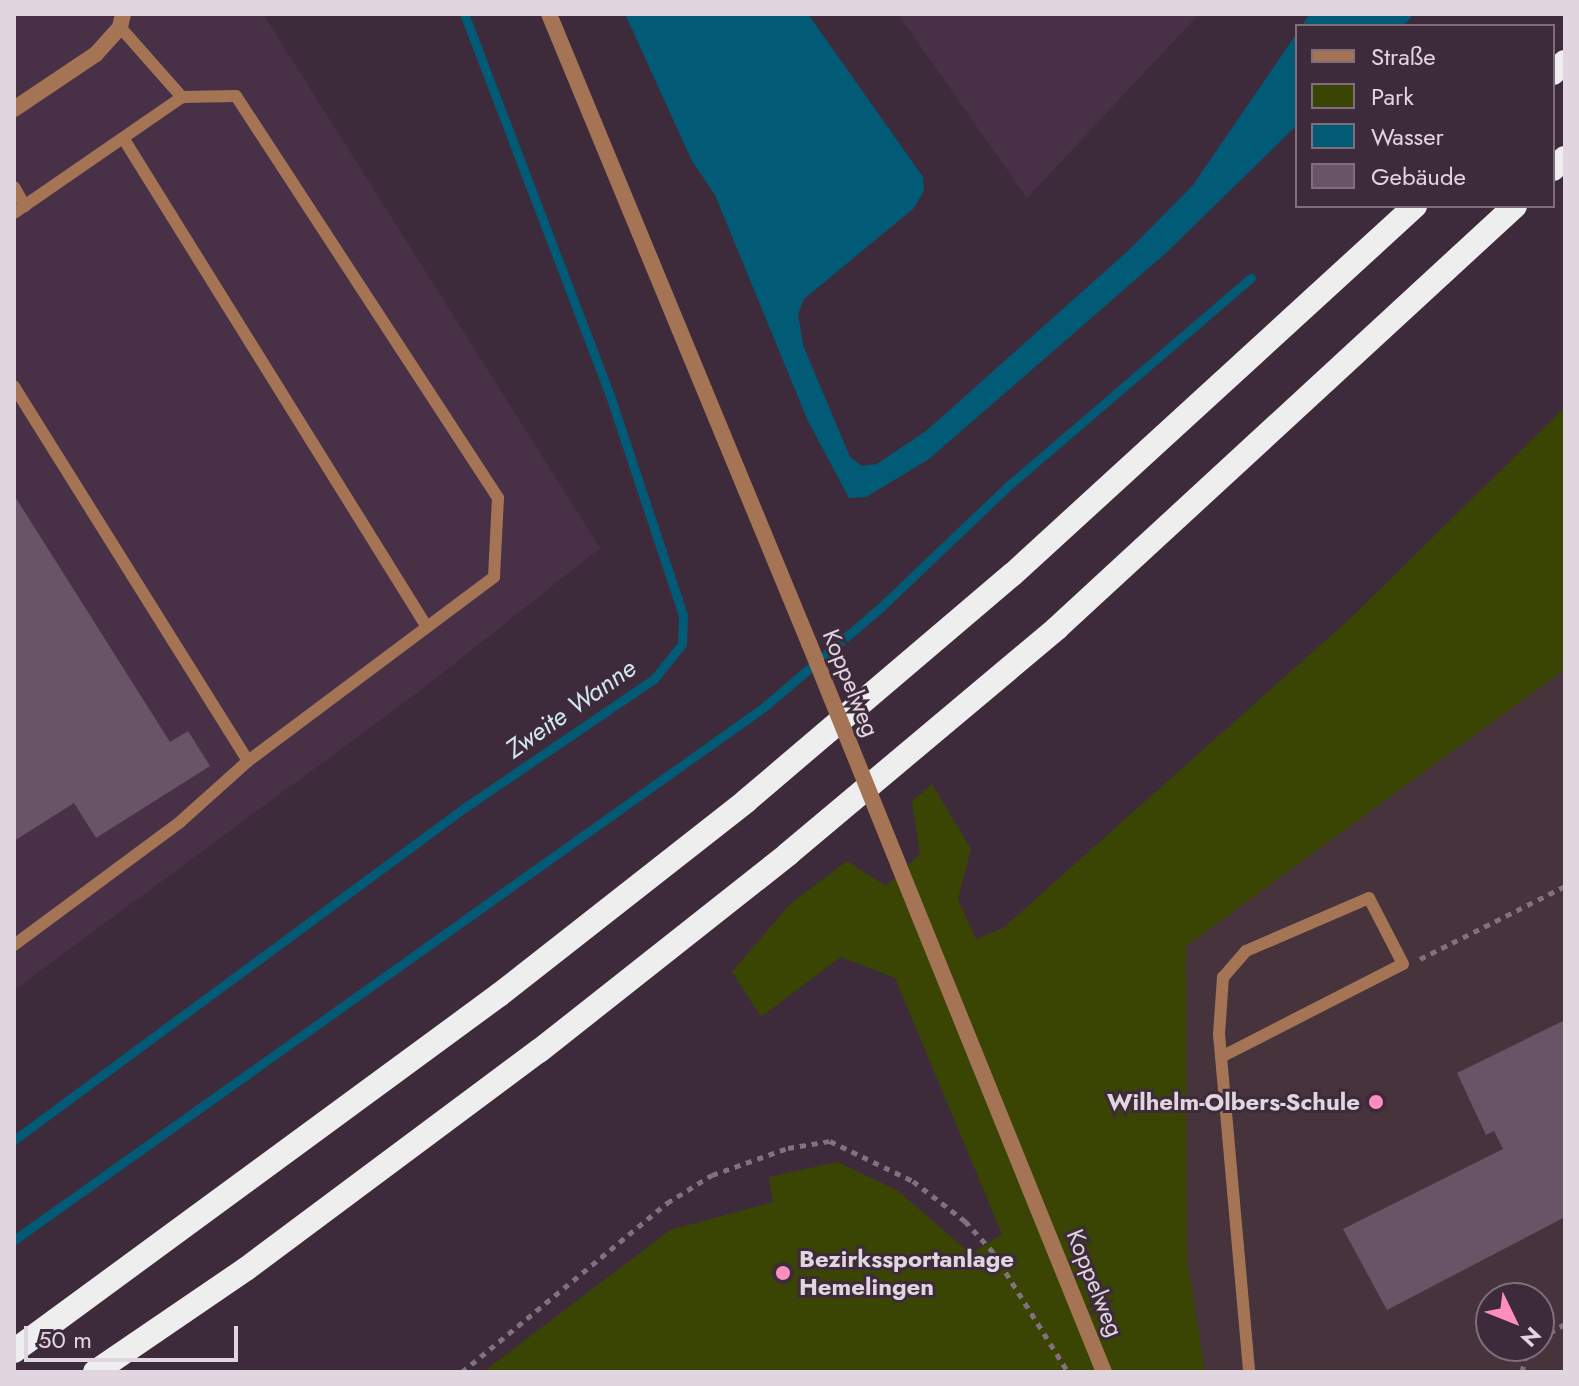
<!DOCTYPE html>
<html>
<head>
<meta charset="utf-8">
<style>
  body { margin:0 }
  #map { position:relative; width:1579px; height:1386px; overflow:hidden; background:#3d2b3b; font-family:Jost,sans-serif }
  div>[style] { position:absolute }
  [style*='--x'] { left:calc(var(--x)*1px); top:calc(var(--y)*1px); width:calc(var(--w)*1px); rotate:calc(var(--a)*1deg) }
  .built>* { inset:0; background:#483146 }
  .education>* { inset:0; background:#46333b }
  .green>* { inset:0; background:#3a4403 }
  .water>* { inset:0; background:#015b77 }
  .stream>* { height:9px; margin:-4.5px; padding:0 4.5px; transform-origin:4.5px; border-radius:4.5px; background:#015b77 }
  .building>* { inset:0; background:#685466 }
  .path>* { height:5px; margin-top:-2.5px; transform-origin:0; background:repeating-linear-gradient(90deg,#81717f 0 6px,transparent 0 12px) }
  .service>* { height:12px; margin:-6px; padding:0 6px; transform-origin:6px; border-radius:6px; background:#a47455 }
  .minor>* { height:16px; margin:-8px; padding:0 8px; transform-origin:8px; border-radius:8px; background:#a47455 }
  .motorway>* { height:24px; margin:-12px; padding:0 12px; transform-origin:12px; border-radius:12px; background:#eee }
  .minor-bridge>* { height:16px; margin:-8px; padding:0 8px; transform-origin:8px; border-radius:8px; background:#a47455 }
  .dots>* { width:22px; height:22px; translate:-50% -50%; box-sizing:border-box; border:4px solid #3d2b3b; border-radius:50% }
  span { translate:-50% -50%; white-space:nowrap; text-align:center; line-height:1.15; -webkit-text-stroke:6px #3d2b3b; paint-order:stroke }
  .street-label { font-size:24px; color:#e1d5df }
  .poi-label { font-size:24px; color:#e1d5df; font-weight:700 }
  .right { translate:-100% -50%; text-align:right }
  .left { translate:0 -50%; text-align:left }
  .water-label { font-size:26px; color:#d1e6f1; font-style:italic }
  .frame { position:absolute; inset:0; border:16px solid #e1d5df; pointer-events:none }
  .legend { position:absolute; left:1295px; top:24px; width:260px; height:184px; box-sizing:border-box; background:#3d2b3b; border:2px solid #7f6f7d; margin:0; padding:10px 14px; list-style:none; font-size:24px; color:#e1d5df }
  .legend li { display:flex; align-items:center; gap:16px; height:40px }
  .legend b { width:40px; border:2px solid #7f6f7d }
  .north { position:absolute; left:1475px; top:1282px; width:80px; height:80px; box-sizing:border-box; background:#3d2b3b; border:2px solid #7f6f7d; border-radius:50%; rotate:133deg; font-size:22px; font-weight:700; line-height:32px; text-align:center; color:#e1d5df }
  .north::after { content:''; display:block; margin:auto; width:28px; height:36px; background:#fe8ebd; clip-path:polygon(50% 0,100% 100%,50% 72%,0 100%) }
  .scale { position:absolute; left:24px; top:1326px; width:214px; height:36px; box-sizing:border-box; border:4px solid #e1d5df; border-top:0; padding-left:10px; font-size:24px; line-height:28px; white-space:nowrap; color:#e1d5df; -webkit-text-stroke:6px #3d2b3b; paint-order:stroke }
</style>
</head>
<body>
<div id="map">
  <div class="built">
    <div style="clip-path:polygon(14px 14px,263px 14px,600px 548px,421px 690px,14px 990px)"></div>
    <div style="clip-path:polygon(898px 14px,1199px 14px,1027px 198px)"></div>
  </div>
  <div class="education">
    <div style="clip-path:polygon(evenodd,1565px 669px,1565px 1372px,1205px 1372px,1187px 1258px,1186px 946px,1565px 669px,1491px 1298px,1539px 1298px,1539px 1346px,1491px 1346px,1491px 1298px)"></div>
  </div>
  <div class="green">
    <div style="clip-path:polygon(1565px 407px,1565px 669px,1186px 946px,1187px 1258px,1205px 1372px,483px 1372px,670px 1230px,773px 1202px,769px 1177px,837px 1162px,897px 1190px,971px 1254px,1002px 1234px,895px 978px,841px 957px,761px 1017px,732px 972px,791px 903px,847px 861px,886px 886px,920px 854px,912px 801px,932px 784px,971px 849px,958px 899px,976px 939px,1003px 928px,1353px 616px)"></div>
  </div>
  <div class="water">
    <div style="clip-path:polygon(625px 14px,808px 14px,923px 177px,924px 191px,914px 208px,804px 299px,798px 314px,803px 345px,850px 457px,862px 466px,877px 464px,926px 431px,1130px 249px,1193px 185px,1297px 33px,1297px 125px,1166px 253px,929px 459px,866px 497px,849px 498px,808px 421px,715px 195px,692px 161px)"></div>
    <div style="clip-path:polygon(1309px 14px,1414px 14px,1403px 26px,1302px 26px)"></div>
  </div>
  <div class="stream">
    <div style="--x:14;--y:1140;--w:559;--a:-36.42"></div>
    <div style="--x:464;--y:808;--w:230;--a:-34.2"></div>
    <div style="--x:654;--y:679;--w:45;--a:-51.3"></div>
    <div style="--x:682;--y:644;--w:29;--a:-88"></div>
    <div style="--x:683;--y:615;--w:234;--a:-108.4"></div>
    <div style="--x:609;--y:393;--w:406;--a:-110.9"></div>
    <div style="--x:14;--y:1240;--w:920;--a:-35.4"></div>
    <div style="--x:764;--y:707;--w:154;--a:-40.5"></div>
    <div style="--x:881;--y:607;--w:175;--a:-43.6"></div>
    <div style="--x:1008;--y:486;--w:320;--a:-40.6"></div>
  </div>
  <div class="building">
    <div style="clip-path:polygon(14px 495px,170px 742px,188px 731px,210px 766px,96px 838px,74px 803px,14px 841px)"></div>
    <div style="clip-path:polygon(1565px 1020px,1565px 1217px,1387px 1310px,1343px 1229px,1503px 1149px,1494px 1131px,1486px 1135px,1457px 1073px)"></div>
  </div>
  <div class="path">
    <div style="--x:1420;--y:959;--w:162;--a:-26.7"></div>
    <div style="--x:1539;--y:1339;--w:30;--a:-30"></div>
    <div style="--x:462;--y:1372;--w:266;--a:-39.5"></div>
    <div style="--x:667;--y:1203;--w:53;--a:-31.9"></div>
    <div style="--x:712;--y:1175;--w:81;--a:-19.6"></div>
    <div style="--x:788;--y:1148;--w:43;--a:-9.5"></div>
    <div style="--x:830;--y:1141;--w:92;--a:25.7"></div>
    <div style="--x:913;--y:1181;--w:66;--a:37.6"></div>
    <div style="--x:965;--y:1221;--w:42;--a:47.9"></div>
    <div style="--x:993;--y:1252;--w:142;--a:58"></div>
    <div style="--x:1522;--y:1372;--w:27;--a:-77"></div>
  </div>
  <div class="service">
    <div style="--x:120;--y:27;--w:94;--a:48.5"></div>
    <div style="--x:125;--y:141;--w:569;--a:58.15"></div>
    <div style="--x:14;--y:187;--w:22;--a:60"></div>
    <div style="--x:14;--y:213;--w:204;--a:-34.6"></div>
    <div style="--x:182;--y:97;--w:54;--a:-1.1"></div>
    <div style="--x:236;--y:96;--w:480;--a:56.9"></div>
    <div style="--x:498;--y:498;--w:79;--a:92.9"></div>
    <div style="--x:494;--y:577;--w:307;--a:143.2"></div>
    <div style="--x:248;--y:761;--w:442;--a:-122"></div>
    <div style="--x:14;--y:945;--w:207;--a:-36.5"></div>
    <div style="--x:180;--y:822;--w:91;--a:-41.9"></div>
    <div style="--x:1221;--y:1057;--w:204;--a:-27.1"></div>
    <div style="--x:1403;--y:964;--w:74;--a:-117.3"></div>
    <div style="--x:1369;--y:898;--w:134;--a:156.7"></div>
    <div style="--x:1246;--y:951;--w:35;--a:131"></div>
    <div style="--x:1223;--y:977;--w:57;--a:94"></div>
    <div style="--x:1219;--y:1034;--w:339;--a:84.9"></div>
  </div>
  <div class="minor">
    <div style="--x:549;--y:14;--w:681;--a:67.54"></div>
    <div style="--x:14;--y:109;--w:99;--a:-33.9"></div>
    <div style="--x:96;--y:54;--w:36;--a:-48"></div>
    <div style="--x:120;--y:27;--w:13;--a:-77"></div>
    <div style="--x:899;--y:866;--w:546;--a:67.95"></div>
  </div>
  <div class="motorway">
    <div style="--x:1553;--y:73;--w:16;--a:-43"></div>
    <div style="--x:1553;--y:169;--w:16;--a:-43"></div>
    <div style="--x:14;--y:1351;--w:602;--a:-36.28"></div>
    <div style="--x:499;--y:995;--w:314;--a:-38.1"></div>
    <div style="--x:746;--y:801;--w:350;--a:-40.4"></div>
    <div style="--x:1013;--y:574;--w:545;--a:-42.47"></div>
    <div style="--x:95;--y:1372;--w:183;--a:-34.3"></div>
    <div style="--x:246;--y:1269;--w:365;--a:-36.7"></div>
    <div style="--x:539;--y:1051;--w:318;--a:-38.3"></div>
    <div style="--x:788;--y:854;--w:351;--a:-40"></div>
    <div style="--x:1057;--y:628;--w:623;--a:-42.66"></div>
  </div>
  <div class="minor-bridge">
    <div style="--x:809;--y:643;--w:240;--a:68"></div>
  </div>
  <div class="dots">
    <div style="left:1376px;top:1102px;background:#fe8ebd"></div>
    <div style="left:783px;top:1273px;background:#fe8ebd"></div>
  </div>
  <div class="street-label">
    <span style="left:851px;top:683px;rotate:68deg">Koppelweg</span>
    <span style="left:1095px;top:1283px;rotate:68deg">Koppelweg</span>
  </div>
  <div class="poi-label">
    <span class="right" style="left:1360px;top:1102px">Wilhelm-Olbers-Schule</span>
    <span class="left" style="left:799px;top:1273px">Bezirkssportanlage<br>Hemelingen</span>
  </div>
  <div class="water-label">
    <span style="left:571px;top:709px;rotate:-35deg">Zweite Wanne</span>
  </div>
  <div class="frame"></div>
  <ul class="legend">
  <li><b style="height:10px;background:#a47455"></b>Straße</li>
  <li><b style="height:22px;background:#3a4403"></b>Park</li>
  <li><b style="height:22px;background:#015b77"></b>Wasser</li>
  <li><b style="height:22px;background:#685466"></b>Gebäude</li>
  </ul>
  <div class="north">N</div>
  <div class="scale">50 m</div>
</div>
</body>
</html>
